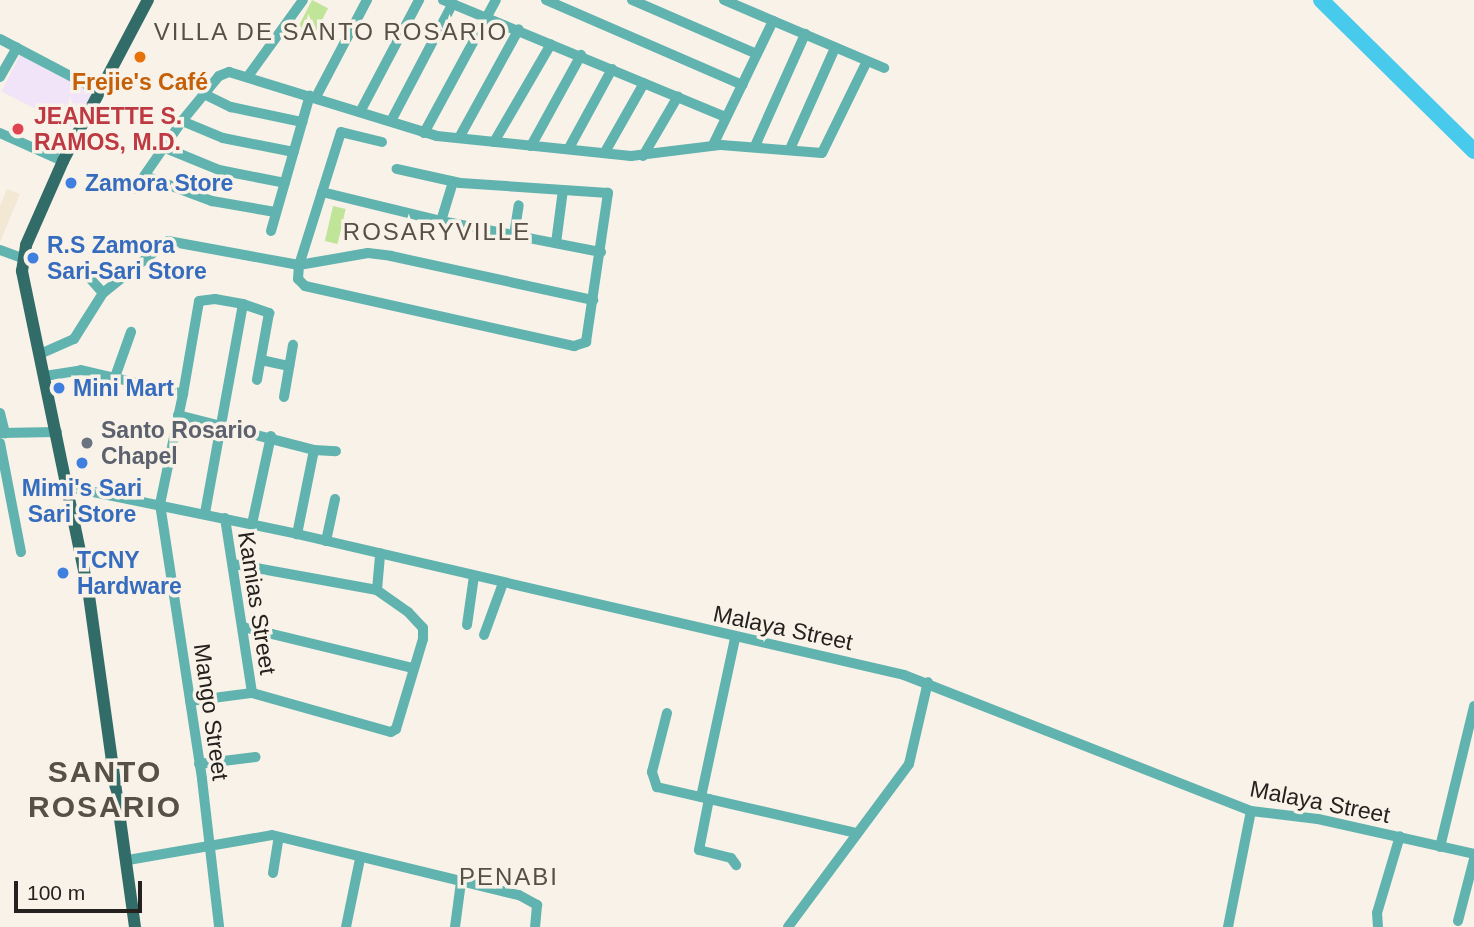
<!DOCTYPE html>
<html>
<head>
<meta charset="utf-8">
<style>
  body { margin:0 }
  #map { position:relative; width:1474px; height:927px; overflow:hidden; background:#f9f2e8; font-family:Arial,sans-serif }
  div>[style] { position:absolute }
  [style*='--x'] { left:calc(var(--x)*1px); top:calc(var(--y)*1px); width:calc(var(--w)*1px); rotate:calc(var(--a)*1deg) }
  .education>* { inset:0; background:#f1e4f8; transform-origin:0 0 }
  .medical>* { inset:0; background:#f3e8d3 }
  .green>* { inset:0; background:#c0e498; transform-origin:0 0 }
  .river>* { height:16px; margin:-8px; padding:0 8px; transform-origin:8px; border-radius:8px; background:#48caec }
  .minor>* { height:10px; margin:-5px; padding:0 5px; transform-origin:5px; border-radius:5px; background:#61b3af }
  .major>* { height:12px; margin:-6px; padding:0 6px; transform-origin:6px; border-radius:6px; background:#316c69 }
  .dots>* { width:19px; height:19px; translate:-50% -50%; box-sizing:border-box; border:4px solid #f9f2e8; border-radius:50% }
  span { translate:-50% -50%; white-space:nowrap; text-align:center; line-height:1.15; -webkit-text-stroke:7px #f9f2e8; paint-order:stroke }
  .food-label { font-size:23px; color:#c56008; font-weight:700 }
  .health-label { font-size:23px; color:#be3a42; font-weight:700 }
  .left { translate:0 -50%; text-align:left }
  .shop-label { font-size:23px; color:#366cbe; font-weight:700 }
  .worship-label { font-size:23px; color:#5b616d; font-weight:700 }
  .street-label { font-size:23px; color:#24211e }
  .neighbourhood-label { font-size:24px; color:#565047; letter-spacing:2px }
  .district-label { font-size:30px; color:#565047; font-weight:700; letter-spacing:2px }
  .scale { position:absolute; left:14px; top:881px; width:128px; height:32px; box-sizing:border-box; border:4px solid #24211e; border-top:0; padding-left:9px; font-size:21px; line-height:24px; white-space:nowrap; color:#24211e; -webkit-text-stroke:5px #f9f2e8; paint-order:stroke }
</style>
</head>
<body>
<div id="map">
  <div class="education">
    <div style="left:20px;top:55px;width:85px;height:41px;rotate:27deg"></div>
  </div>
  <div class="medical">
    <div style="clip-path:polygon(7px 189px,20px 194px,0 242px,0 206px)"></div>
  </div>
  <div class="green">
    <div style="left:312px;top:0;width:18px;height:32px;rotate:27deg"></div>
    <div style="left:333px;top:206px;width:13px;height:36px;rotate:13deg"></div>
  </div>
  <div class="river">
    <div style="--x:1321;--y:0;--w:215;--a:44.6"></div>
  </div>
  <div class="minor">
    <div style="--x:443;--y:0;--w:306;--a:22.5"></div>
    <div style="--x:546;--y:0;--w:214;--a:23.4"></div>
    <div style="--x:632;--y:0;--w:136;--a:23.4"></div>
    <div style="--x:724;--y:0;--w:174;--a:23"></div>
    <div style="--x:0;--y:39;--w:112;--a:27.7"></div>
    <div style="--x:249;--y:75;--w:92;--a:-54.2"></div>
    <div style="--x:0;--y:77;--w:34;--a:-60"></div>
    <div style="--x:204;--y:94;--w:30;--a:26"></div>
    <div style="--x:231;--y:107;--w:73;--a:11.9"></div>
    <div style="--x:316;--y:97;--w:110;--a:-62.3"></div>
    <div style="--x:360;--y:112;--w:127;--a:-62.2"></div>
    <div style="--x:182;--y:121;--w:44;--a:22.5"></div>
    <div style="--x:223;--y:138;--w:72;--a:11.2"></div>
    <div style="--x:391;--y:121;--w:133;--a:-62.3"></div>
    <div style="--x:0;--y:133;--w:69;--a:24"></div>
    <div style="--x:424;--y:133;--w:151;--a:-61.6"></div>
    <div style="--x:459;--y:138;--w:124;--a:-61.2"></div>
    <div style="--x:382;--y:142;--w:42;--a:-166.3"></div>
    <div style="--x:341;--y:132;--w:139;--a:107.5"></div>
    <div style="--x:299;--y:265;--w:14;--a:94"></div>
    <div style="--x:298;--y:279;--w:10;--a:45"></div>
    <div style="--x:305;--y:286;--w:276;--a:12.6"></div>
    <div style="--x:574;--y:346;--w:13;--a:-18"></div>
    <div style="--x:586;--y:342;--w:151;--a:-81.6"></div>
    <div style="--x:608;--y:193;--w:148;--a:-176.1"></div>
    <div style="--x:460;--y:183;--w:65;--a:-167.5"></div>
    <div style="--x:494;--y:142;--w:113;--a:-59.8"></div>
    <div style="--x:713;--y:145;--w:138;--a:-64.2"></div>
    <div style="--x:531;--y:146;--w:104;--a:-61.2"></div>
    <div style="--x:755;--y:146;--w:123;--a:-65.9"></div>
    <div style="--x:163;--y:147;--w:61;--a:22.3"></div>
    <div style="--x:219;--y:170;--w:67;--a:11.1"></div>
    <div style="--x:569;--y:148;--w:90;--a:-61.4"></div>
    <div style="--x:790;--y:149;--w:111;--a:-66"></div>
    <div style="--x:605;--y:152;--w:79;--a:-60.5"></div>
    <div style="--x:643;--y:156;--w:69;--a:-59.7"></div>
    <div style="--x:145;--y:176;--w:72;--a:20.5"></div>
    <div style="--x:212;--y:201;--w:64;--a:9.9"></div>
    <div style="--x:135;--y:189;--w:83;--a:-55.3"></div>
    <div style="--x:182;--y:121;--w:58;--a:-50.6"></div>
    <div style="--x:219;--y:76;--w:11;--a:-22"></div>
    <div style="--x:229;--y:72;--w:218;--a:17.1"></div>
    <div style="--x:437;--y:136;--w:195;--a:5.9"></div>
    <div style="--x:631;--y:156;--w:91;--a:-7"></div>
    <div style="--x:721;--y:145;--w:101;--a:4.5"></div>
    <div style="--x:822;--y:153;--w:102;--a:-63.9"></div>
    <div style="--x:322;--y:192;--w:122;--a:13.7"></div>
    <div style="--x:441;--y:221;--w:163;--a:11"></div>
    <div style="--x:441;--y:221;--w:41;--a:-72.9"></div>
    <div style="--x:271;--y:231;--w:141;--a:-74"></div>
    <div style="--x:514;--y:235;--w:30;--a:-81"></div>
    <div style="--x:556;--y:243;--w:53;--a:-82.5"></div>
    <div style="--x:0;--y:250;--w:23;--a:20"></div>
    <div style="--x:86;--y:274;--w:25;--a:48"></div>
    <div style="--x:243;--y:304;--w:28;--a:19"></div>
    <div style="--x:269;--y:313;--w:68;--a:100.2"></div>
    <div style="--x:40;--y:354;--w:37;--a:-24"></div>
    <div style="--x:74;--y:339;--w:54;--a:-57.8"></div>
    <div style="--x:103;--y:293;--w:83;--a:-38.7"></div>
    <div style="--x:168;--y:241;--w:133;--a:10.4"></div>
    <div style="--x:299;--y:265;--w:70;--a:-9.9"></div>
    <div style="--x:368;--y:253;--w:23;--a:7"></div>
    <div style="--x:391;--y:256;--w:207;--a:12.3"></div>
    <div style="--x:261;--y:360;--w:29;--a:12"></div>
    <div style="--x:45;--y:376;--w:36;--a:-9"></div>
    <div style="--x:81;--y:370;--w:105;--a:13.2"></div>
    <div style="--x:183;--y:394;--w:94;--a:-80.2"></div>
    <div style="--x:199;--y:301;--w:16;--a:-7"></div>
    <div style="--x:215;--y:299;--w:28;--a:10"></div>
    <div style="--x:243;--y:304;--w:212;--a:100.3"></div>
    <div style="--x:115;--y:377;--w:48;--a:-70.4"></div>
    <div style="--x:183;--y:394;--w:112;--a:101.8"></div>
    <div style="--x:160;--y:504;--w:278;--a:81.3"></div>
    <div style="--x:202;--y:779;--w:149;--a:83.4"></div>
    <div style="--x:284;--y:397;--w:53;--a:-80.2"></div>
    <div style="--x:0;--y:413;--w:21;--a:76"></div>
    <div style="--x:178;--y:415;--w:140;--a:14.4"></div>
    <div style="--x:314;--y:450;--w:86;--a:101.4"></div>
    <div style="--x:0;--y:433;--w:57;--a:-1"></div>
    <div style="--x:0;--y:443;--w:111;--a:79.1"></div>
    <div style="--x:314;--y:450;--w:22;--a:3"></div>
    <div style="--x:69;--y:487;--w:233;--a:11.6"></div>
    <div style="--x:297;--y:534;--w:623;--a:13.08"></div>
    <div style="--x:904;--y:675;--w:373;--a:21.4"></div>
    <div style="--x:1251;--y:811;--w:67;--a:6.8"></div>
    <div style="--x:1318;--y:819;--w:160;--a:12.6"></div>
    <div style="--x:225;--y:518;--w:177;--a:81.2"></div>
    <div style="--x:252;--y:524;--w:90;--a:-77.8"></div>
    <div style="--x:326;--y:541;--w:43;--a:-77.9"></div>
    <div style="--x:377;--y:590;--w:37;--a:-85"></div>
    <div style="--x:467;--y:625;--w:49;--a:-81.9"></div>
    <div style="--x:243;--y:627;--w:175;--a:13.6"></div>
    <div style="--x:484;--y:635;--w:55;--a:-69.9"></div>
    <div style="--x:190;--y:701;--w:63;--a:-7.4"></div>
    <div style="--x:252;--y:693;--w:144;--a:15.7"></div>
    <div style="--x:391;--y:732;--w:6;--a:-31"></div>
    <div style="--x:396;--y:729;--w:94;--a:-73.3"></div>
    <div style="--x:423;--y:639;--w:11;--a:-90"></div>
    <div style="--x:423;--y:628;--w:22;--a:-133"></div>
    <div style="--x:408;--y:612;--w:38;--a:-145"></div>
    <div style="--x:377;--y:590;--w:145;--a:-169.7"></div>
    <div style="--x:667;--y:713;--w:61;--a:104.3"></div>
    <div style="--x:652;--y:772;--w:16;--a:72"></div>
    <div style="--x:657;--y:787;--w:205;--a:13"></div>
    <div style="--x:199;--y:764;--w:57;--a:-7"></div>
    <div style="--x:701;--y:797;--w:163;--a:-77.9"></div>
    <div style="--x:709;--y:799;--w:52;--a:101.1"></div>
    <div style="--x:699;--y:850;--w:33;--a:14"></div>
    <div style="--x:731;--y:858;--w:9;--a:54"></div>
    <div style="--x:1440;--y:847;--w:145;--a:-76.4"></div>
    <div style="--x:128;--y:860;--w:146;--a:-9.8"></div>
    <div style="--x:272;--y:835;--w:254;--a:13.7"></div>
    <div style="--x:519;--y:895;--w:21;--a:29"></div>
    <div style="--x:537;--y:905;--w:22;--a:95"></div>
    <div style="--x:273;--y:873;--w:36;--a:-81"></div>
    <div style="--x:1458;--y:921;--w:64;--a:-75.5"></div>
    <div style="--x:346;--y:927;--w:69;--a:-78.4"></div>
    <div style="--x:455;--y:927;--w:45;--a:-82.4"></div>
    <div style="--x:788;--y:927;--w:203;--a:-53.4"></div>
    <div style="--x:909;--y:764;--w:84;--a:-77"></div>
    <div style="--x:1228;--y:927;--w:118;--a:-78.8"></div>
    <div style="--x:1378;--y:927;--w:14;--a:-94"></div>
    <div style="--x:1377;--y:913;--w:80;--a:-73.4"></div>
  </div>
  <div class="major">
    <div style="--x:135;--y:927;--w:340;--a:-97.9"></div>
    <div style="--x:88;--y:590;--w:326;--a:-101.7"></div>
    <div style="--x:22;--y:271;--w:26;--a:-81"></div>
    <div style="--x:26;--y:245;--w:92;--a:-66.2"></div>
    <div style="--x:63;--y:161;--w:182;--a:-62.2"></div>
  </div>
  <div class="dots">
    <div style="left:140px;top:57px;background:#e8710a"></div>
    <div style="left:18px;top:129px;background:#e0444e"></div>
    <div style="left:71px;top:183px;background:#3f7fe0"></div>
    <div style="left:33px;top:258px;background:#3f7fe0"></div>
    <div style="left:59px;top:388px;background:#3f7fe0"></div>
    <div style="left:87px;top:443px;background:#6b7280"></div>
    <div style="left:82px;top:463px;background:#3f7fe0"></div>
    <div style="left:63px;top:573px;background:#3f7fe0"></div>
  </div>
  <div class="food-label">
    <span style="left:140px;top:82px">Frejie's Café</span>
  </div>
  <div class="health-label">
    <span class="left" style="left:34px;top:129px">JEANETTE S.<br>RAMOS, M.D.</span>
  </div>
  <div class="shop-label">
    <span class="left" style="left:85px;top:183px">Zamora Store</span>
    <span class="left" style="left:47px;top:258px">R.S Zamora<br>Sari-Sari Store</span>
    <span class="left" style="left:73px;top:388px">Mini Mart</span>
    <span style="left:82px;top:501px">Mimi's Sari<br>Sari Store</span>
    <span class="left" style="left:77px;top:573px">TCNY<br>Hardware</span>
  </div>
  <div class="worship-label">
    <span class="left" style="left:101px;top:443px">Santo Rosario<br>Chapel</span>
  </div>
  <div class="street-label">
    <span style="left:257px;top:603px;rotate:81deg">Kamias Street</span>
    <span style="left:783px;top:628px;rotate:12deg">Malaya Street</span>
    <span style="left:211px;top:712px;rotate:82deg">Mango Street</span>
    <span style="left:1320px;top:802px;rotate:11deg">Malaya Street</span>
  </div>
  <div class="neighbourhood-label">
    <span style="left:331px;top:32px">VILLA DE SANTO ROSARIO</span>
    <span style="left:437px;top:232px">ROSARYVILLE</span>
    <span style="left:509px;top:877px">PENABI</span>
  </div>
  <div class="district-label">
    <span style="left:105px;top:789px">SANTO<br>ROSARIO</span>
  </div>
  <div class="scale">100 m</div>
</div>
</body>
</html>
